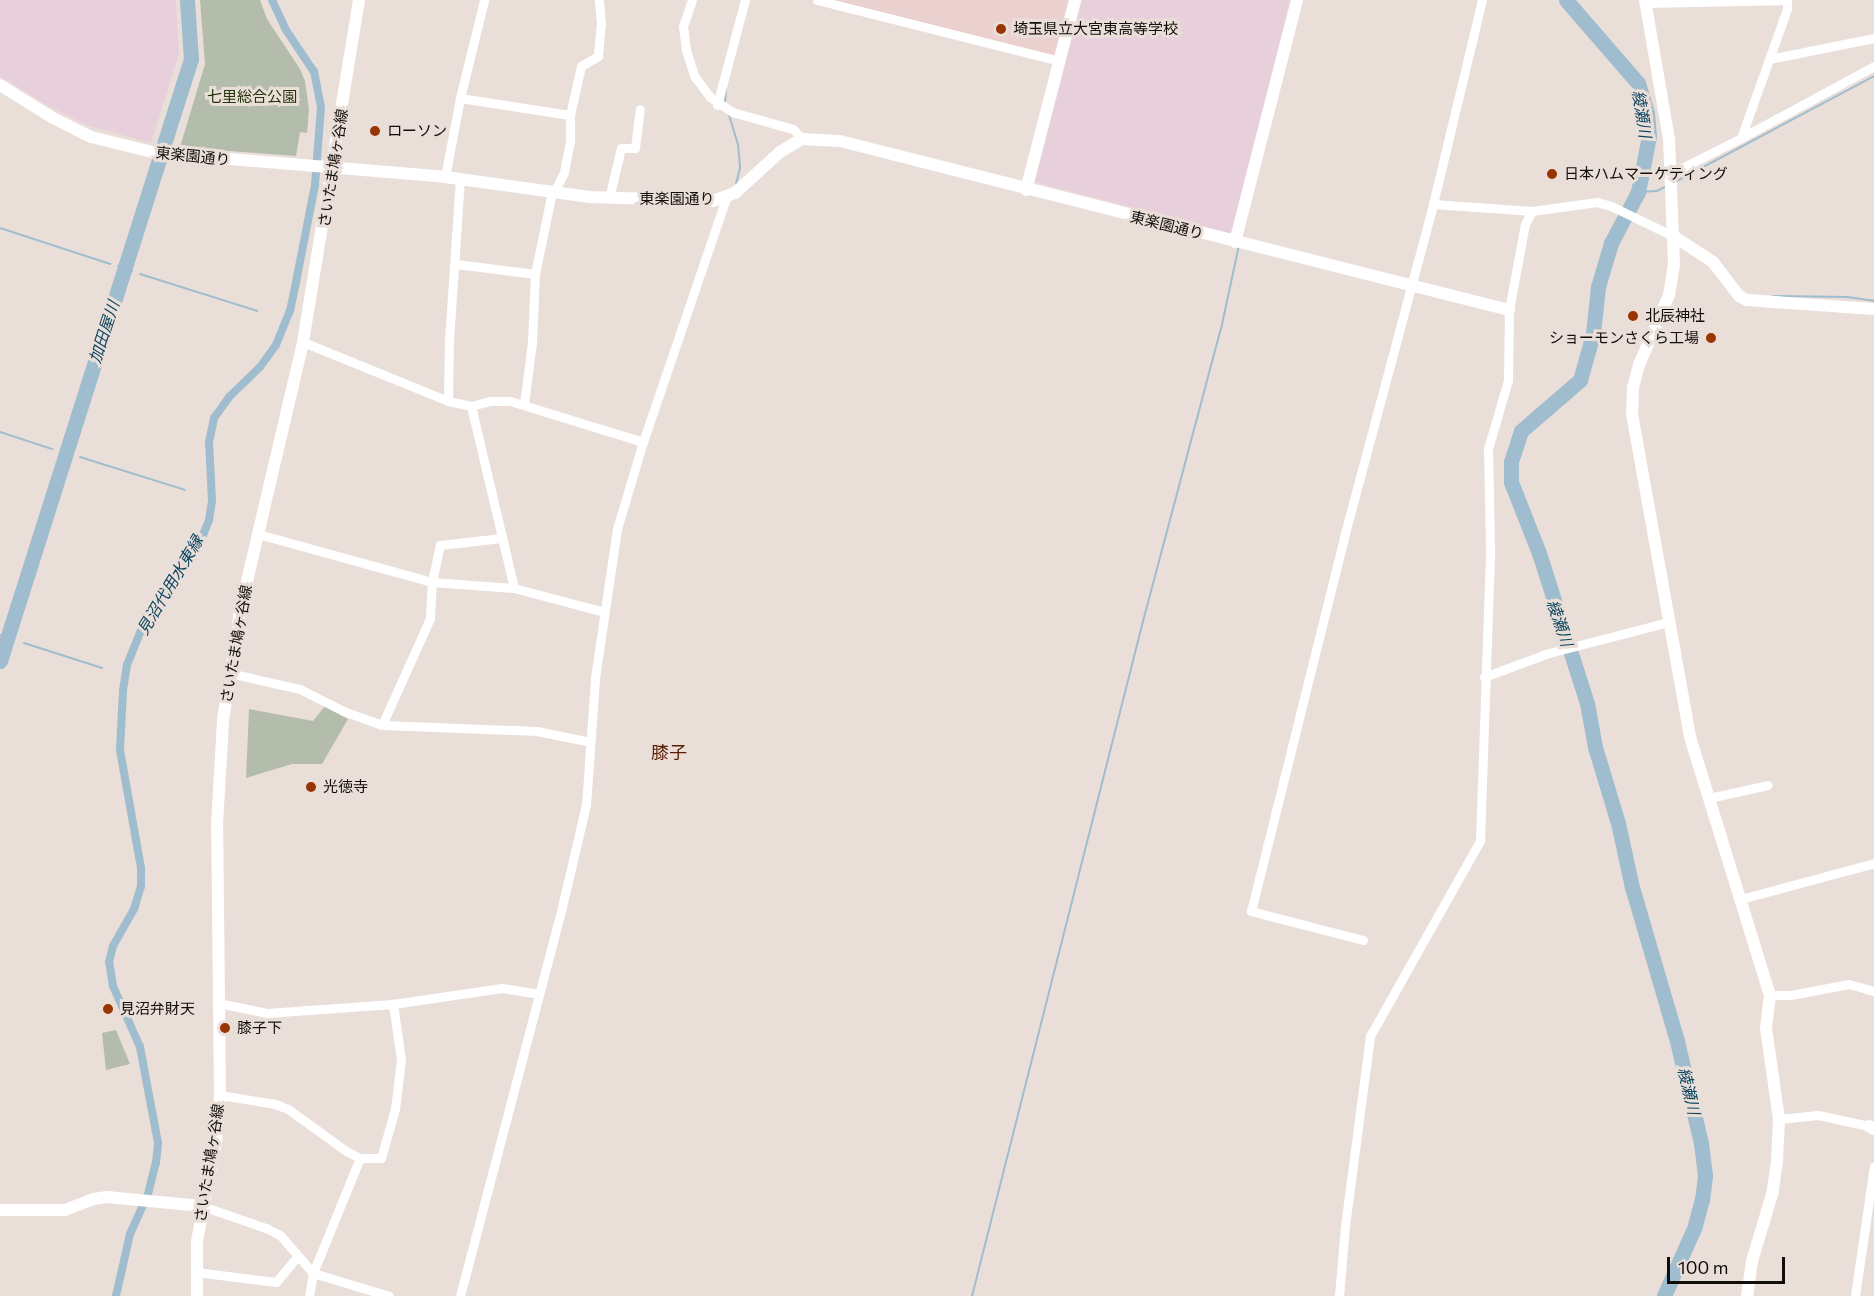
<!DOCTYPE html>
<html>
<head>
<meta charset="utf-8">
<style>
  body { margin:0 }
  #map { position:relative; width:1874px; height:1296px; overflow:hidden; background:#eaded8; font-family:Commissioner,"Noto Sans JP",sans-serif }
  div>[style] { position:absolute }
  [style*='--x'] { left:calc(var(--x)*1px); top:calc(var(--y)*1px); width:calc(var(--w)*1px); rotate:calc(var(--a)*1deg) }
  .industrial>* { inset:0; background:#e7d0db }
  .education>* { inset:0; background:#ead0ce }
  .green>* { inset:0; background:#b4bdac }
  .stream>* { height:2px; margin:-1px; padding:0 1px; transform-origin:1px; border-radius:1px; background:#9fbdce }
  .canal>* { height:8px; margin:-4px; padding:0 4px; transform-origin:4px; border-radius:4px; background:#9fbdce }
  .river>* { height:15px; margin:-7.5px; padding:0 7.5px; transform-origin:7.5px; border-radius:7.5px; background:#9fbdce }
  .street>* { height:9px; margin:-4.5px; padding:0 4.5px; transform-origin:4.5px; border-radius:4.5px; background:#fff }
  .secondary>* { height:12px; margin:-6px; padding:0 6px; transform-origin:6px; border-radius:6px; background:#fff }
  .dots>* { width:16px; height:16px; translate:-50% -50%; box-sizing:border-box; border:3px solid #eaded8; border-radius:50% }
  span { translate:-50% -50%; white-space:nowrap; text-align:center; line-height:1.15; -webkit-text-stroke:6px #eaded8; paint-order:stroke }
  .poi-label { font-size:15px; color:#110d0b }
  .left { translate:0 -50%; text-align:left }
  .right { translate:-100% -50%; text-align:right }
  .park-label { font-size:15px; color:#243509 }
  .street-label { font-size:15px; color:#110d0b }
  .water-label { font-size:16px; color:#0e4660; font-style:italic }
  .quarter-label { font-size:18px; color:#5b1c00 }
  .scale { position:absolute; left:1667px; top:1257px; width:118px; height:27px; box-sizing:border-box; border:3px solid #110d0b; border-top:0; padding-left:8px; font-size:18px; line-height:21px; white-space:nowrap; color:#110d0b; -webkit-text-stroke:4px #eaded8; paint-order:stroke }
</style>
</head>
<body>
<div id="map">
  <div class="industrial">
    <div style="clip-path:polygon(0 0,176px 0,179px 54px,151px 143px,86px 125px,50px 107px,0 76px)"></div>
    <div style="clip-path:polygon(1082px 0,1290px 0,1231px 234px,1035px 182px)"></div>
  </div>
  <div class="education">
    <div style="clip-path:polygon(828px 0,1068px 0,1054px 58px)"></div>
  </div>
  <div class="green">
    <div style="clip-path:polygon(200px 0,260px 0,267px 19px,300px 69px,305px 81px,309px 109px,307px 133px,300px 132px,296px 156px,180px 147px,205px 64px)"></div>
    <div style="clip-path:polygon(325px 706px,348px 719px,322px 764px,292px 764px,246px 778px,249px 709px,313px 721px)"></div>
    <div style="clip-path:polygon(116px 1030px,130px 1064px,106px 1070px,102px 1033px)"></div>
  </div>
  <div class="stream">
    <div style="--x:725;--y:102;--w:15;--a:-86"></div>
    <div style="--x:729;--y:115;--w:30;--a:73"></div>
    <div style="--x:738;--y:144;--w:24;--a:85"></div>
    <div style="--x:740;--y:168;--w:16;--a:104"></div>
    <div style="--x:1675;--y:182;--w:225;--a:-28"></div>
    <div style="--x:1638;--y:192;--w:19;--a:-3"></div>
    <div style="--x:1657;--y:191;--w:11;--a:-27"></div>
    <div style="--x:0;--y:228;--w:116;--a:18.1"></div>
    <div style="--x:118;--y:266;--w:15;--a:20"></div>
    <div style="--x:140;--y:274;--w:123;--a:17.5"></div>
    <div style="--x:1772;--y:296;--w:75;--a:0.8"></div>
    <div style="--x:1847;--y:297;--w:27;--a:8"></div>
    <div style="--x:0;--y:432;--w:55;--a:18.1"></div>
    <div style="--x:61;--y:451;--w:12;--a:20"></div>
    <div style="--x:80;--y:457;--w:110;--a:17.4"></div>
    <div style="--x:1;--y:635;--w:13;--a:18"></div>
    <div style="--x:24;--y:643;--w:82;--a:17.8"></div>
    <div style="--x:972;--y:1296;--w:692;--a:-75.78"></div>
    <div style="--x:1142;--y:625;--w:306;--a:-75.1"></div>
    <div style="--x:1221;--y:329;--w:86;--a:-77.9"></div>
  </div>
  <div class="canal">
    <div style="--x:116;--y:1296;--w:64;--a:-77.3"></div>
    <div style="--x:130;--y:1234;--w:44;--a:-65.8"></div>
    <div style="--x:148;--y:1194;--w:32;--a:-76"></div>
    <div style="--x:156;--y:1163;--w:20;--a:-84"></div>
    <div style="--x:158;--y:1143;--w:98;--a:-100.6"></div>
    <div style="--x:140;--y:1047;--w:67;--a:-113.9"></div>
    <div style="--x:113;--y:986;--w:24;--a:-99"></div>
    <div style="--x:109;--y:962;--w:16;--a:-76"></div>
    <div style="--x:113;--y:946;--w:43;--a:-60.4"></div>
    <div style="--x:134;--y:909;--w:24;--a:-73"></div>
    <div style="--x:141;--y:886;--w:18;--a:-90"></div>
    <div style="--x:141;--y:868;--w:120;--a:-100.1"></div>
    <div style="--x:120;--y:750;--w:60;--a:-87.1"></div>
    <div style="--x:123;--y:690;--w:25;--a:-81"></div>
    <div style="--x:127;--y:665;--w:35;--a:-68"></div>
    <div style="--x:140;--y:633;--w:117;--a:-57.3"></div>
    <div style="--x:203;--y:535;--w:16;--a:-68"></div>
    <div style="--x:209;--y:520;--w:19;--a:-81"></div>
    <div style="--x:212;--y:501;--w:59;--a:-92.9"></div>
    <div style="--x:209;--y:442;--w:25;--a:-78"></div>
    <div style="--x:214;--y:418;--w:26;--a:-54"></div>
    <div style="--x:229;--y:397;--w:43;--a:-44.1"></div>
    <div style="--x:260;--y:367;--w:27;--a:-54"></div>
    <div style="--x:276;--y:345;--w:37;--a:-68"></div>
    <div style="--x:290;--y:311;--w:30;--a:-78"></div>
    <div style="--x:296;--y:282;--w:99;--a:-78.9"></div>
    <div style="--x:315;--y:185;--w:78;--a:-85.6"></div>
    <div style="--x:321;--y:107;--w:36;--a:-101"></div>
    <div style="--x:314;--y:72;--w:50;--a:-123.7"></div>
    <div style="--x:286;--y:30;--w:33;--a:-115"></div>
  </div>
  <div class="river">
    <div style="--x:1566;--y:0;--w:110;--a:49.1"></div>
    <div style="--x:1638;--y:83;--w:31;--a:73"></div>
    <div style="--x:1647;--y:113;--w:23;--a:85"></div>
    <div style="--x:1649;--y:136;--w:57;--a:101.1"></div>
    <div style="--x:1638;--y:192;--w:58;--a:117.9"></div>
    <div style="--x:1611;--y:243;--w:46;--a:106.5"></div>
    <div style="--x:1598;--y:287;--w:47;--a:96.1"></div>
    <div style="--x:1593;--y:334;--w:48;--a:105.8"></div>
    <div style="--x:1580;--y:380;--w:78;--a:139.2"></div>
    <div style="--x:1521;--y:431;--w:33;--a:108"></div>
    <div style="--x:1511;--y:462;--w:20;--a:90"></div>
    <div style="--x:1511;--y:482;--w:76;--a:68.5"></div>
    <div style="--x:1539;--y:553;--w:157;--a:72.3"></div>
    <div style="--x:1587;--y:703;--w:45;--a:79.7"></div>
    <div style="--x:1595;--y:747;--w:79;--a:73.2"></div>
    <div style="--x:1618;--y:823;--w:66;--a:77.7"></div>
    <div style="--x:1632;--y:887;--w:160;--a:73.7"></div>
    <div style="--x:1677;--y:1041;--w:105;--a:76.8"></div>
    <div style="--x:1701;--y:1143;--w:33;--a:83"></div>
    <div style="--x:1705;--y:1176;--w:23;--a:97"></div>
    <div style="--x:1702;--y:1199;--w:28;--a:105"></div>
    <div style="--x:1695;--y:1226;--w:77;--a:113.9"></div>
    <div style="--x:0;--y:661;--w:632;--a:-72.4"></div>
    <div style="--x:191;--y:59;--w:59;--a:-93.9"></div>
  </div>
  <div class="street">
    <div style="--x:692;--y:0;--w:28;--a:109"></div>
    <div style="--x:683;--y:26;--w:24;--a:83"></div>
    <div style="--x:686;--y:50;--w:28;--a:72"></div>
    <div style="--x:695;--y:77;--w:25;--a:53"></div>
    <div style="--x:710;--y:97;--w:27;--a:34"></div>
    <div style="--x:732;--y:112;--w:63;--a:15.6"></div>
    <div style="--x:793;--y:129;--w:13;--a:48"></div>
    <div style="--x:817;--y:0;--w:250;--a:14.1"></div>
    <div style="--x:1645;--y:3;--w:142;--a:-1.2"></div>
    <div style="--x:1769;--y:59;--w:107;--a:-11.3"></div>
    <div style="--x:460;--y:98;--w:111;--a:8.8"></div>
    <div style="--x:717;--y:105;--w:109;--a:-75.1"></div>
    <div style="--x:1741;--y:138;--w:151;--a:-28.4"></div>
    <div style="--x:1672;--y:173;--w:77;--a:-26.9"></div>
    <div style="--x:1741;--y:138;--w:137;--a:-70.4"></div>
    <div style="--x:1787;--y:9;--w:9;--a:-90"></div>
    <div style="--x:445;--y:177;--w:80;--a:-79.2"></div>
    <div style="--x:460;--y:98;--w:101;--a:-76.2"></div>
    <div style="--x:554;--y:192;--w:22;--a:-63"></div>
    <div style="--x:564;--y:172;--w:32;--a:-79"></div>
    <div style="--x:570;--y:141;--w:26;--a:-90"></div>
    <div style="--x:570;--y:115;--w:50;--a:-77.3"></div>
    <div style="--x:581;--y:66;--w:20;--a:-30"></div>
    <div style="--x:598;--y:56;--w:32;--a:-85"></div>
    <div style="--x:601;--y:24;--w:24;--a:-95"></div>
    <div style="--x:609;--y:198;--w:51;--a:-76.5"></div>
    <div style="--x:621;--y:148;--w:14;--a:0"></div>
    <div style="--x:635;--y:148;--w:39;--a:-83"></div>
    <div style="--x:1433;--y:204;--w:99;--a:4"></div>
    <div style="--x:456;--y:264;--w:80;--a:7.2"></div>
    <div style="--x:303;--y:342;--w:157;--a:22.1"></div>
    <div style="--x:448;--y:401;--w:24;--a:12"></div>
    <div style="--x:471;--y:406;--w:20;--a:-15"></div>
    <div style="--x:490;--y:401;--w:20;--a:0"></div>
    <div style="--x:510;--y:401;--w:139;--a:17.1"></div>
    <div style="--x:448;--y:401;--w:61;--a:-89.1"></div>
    <div style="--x:449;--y:340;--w:162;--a:-86.1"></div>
    <div style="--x:524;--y:404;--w:63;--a:-82.6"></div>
    <div style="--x:532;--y:342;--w:68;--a:-87.5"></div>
    <div style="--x:535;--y:274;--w:84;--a:-78.3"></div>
    <div style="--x:471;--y:406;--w:187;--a:76.7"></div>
    <div style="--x:258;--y:534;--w:180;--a:15.4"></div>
    <div style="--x:432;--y:582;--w:82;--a:4.2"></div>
    <div style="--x:514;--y:588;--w:93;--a:14.9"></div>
    <div style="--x:229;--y:673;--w:73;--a:12.7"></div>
    <div style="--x:300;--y:689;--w:48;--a:27.1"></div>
    <div style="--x:343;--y:711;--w:41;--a:19.7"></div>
    <div style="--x:382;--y:725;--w:155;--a:2.2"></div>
    <div style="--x:537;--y:731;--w:54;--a:11.7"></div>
    <div style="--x:1484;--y:677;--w:69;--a:-20.3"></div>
    <div style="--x:1549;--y:653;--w:124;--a:-14.5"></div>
    <div style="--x:382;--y:725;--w:117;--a:-65.8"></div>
    <div style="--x:430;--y:618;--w:36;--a:-87"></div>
    <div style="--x:432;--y:582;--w:38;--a:-78"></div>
    <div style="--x:440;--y:545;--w:62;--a:-6.4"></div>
    <div style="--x:1709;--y:798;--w:60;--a:-12.4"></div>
    <div style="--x:1741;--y:899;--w:138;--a:-15.1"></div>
    <div style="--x:1363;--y:940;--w:116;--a:-165.5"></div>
    <div style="--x:1251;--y:911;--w:385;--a:-76"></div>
    <div style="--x:1344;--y:537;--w:345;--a:-75"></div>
    <div style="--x:1433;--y:204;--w:210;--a:-76.5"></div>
    <div style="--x:1770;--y:995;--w:21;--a:0"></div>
    <div style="--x:1791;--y:995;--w:59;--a:-10.7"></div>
    <div style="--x:1849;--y:984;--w:26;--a:16"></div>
    <div style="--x:218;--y:1003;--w:50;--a:11.5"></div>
    <div style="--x:267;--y:1013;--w:126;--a:-4.1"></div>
    <div style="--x:393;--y:1004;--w:110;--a:-8.4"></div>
    <div style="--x:502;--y:988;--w:37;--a:9"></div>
    <div style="--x:220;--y:1095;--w:56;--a:9.3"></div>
    <div style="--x:275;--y:1104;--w:14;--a:21"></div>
    <div style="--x:288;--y:1109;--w:72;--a:35.9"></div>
    <div style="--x:346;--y:1151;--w:16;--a:27"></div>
    <div style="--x:360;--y:1158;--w:21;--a:0"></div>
    <div style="--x:381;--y:1158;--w:51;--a:-74.1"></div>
    <div style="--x:395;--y:1109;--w:49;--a:-83"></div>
    <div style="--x:401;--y:1060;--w:57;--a:-98.1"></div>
    <div style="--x:1779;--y:1119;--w:39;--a:-6"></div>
    <div style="--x:1818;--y:1115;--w:52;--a:12.2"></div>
    <div style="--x:202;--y:1206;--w:68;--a:19"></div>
    <div style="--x:266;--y:1228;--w:16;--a:27"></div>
    <div style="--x:280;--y:1235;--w:50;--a:49"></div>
    <div style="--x:313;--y:1273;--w:79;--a:16.8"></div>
    <div style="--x:196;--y:1272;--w:81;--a:7.1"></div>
    <div style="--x:276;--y:1282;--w:33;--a:-50"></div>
    <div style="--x:309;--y:1296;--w:23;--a:-80"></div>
    <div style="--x:313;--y:1273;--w:124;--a:-67.8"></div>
    <div style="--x:460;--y:1296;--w:402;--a:-75.3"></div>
    <div style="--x:562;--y:907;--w:105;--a:-76.8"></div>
    <div style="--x:586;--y:805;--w:127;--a:-85.9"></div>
    <div style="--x:595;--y:678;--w:151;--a:-81.6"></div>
    <div style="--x:617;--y:529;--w:91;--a:-73.4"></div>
    <div style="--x:643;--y:442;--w:258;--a:-71.2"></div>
    <div style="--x:1339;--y:1296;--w:70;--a:-85.1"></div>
    <div style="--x:1345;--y:1226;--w:192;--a:-82.5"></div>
    <div style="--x:1370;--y:1036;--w:224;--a:-60.6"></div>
    <div style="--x:1480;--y:841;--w:292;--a:-88"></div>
    <div style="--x:1490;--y:549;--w:100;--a:-91.1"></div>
    <div style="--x:1488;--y:449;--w:72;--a:-73.8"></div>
    <div style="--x:1508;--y:380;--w:70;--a:-89.2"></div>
    <div style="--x:1509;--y:310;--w:87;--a:-79.5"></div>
    <div style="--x:1525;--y:224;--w:15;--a:-62"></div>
    <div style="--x:1532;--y:211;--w:66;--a:-7.9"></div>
    <div style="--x:1597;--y:202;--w:15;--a:16"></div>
    <div style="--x:1611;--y:206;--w:71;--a:25.8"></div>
    <div style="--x:1855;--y:1296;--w:131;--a:-81.7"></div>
  </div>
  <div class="secondary">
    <div style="--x:1645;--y:0;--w:141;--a:80.2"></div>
    <div style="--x:1669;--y:139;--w:125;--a:87.7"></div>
    <div style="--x:1674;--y:264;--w:31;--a:99"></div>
    <div style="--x:1669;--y:295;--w:76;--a:113.2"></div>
    <div style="--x:1639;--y:365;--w:24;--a:105"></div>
    <div style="--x:1633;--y:388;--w:26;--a:92"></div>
    <div style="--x:1632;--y:414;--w:328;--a:79.8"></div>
    <div style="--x:1690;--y:737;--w:270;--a:72.8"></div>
    <div style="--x:1770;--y:995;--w:33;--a:97"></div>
    <div style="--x:1766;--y:1028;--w:92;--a:81.9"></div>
    <div style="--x:1779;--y:1119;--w:42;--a:92.7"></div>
    <div style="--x:1777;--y:1161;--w:30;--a:98"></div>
    <div style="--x:1773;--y:1191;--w:73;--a:106.7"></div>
    <div style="--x:1752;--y:1261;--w:35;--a:98"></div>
    <div style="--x:0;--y:85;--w:62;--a:31.9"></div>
    <div style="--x:53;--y:118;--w:42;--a:26.6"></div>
    <div style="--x:91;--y:137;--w:67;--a:13.8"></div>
    <div style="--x:156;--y:153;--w:290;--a:4.7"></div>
    <div style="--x:445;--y:177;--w:146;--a:7.9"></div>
    <div style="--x:590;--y:197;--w:123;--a:1.9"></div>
    <div style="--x:713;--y:201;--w:23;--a:-20"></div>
    <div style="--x:735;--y:193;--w:61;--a:-42.3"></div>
    <div style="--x:780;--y:152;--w:26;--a:-31"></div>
    <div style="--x:802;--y:139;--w:38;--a:3"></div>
    <div style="--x:840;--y:141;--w:690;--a:14.18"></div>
    <div style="--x:1026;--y:190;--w:196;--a:-75.5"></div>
    <div style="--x:1675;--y:237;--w:45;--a:33.3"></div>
    <div style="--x:1713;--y:262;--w:43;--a:52.6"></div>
    <div style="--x:1739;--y:296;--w:9;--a:27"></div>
    <div style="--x:1747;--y:300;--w:127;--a:4.1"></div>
    <div style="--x:1235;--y:242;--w:250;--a:-75.6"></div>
    <div style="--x:1869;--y:1126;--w:6;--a:31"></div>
    <div style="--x:0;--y:1210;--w:65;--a:0"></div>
    <div style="--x:65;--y:1210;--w:31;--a:-21"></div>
    <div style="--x:94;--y:1199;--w:13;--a:-9"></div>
    <div style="--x:107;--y:1197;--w:95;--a:5.4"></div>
    <div style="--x:197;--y:1296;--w:55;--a:-90"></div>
    <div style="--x:197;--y:1241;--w:102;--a:-79.2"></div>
    <div style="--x:216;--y:1141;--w:46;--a:-85"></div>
    <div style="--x:220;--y:1095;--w:270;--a:-90.6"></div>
    <div style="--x:217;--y:825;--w:105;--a:-86.7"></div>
    <div style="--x:223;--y:720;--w:110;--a:-81.1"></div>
    <div style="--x:240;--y:611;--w:276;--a:-76.8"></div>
    <div style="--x:303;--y:342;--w:347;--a:-80.7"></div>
  </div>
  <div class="dots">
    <div style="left:1001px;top:29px;background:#993500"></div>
    <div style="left:375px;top:131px;background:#993500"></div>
    <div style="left:1552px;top:174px;background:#993500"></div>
    <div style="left:1633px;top:316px;background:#993500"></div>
    <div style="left:1711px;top:338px;background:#993500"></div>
    <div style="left:311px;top:787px;background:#993500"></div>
    <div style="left:108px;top:1009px;background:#993500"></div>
    <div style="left:225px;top:1028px;background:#993500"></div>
  </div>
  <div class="poi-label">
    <span class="left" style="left:1013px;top:29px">埼玉県立大宮東高等学校</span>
    <span class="left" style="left:387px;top:131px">ローソン</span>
    <span class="left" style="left:1564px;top:174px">日本ハムマーケティング</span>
    <span class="left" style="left:1645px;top:316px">北辰神社</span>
    <span class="right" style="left:1699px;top:338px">ショーモンさくら工場</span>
    <span class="left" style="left:323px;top:787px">光徳寺</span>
    <span class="left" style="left:120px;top:1009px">見沼弁財天</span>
    <span class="left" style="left:237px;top:1028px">膝子下</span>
  </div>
  <div class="park-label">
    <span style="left:252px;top:97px">七里総合公園</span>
  </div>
  <div class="street-label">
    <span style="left:193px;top:156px;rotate:6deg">東楽園通り</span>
    <span style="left:333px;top:168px;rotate:-81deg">さいたま鳩ヶ谷線</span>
    <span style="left:677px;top:199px">東楽園通り</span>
    <span style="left:1167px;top:225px;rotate:14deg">東楽園通り</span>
    <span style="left:236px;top:644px;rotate:-80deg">さいたま鳩ヶ谷線</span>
    <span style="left:209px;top:1163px;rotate:-81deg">さいたま鳩ヶ谷線</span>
  </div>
  <div class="water-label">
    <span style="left:1642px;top:114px;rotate:81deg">綾瀬川</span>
    <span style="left:104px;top:332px;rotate:-72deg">加田屋川</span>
    <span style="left:170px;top:585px;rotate:-59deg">見沼代用水東縁</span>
    <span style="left:1560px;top:623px;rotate:71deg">綾瀬川</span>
    <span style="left:1689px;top:1091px;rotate:77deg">綾瀬川</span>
  </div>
  <div class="quarter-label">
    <span style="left:669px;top:752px">膝子</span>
  </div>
  <div class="scale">100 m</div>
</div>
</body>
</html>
